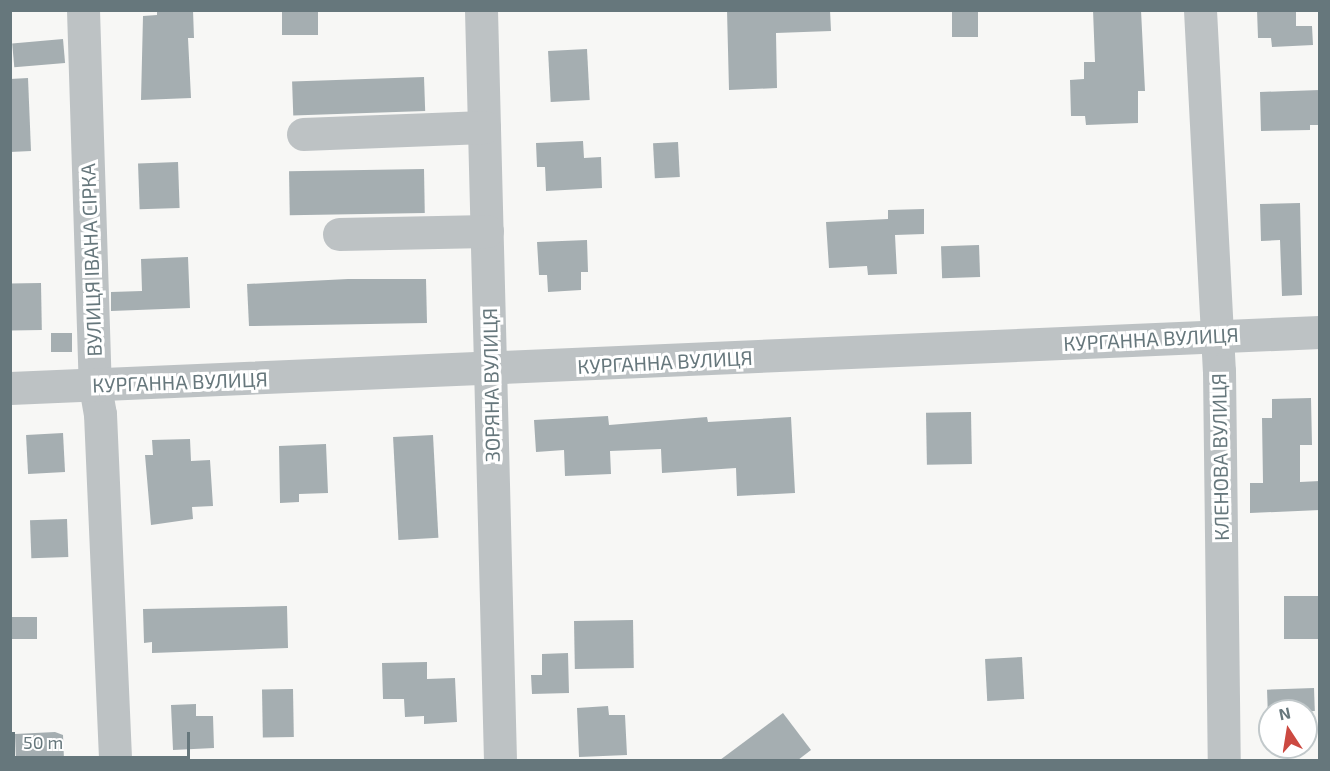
<!DOCTYPE html>
<html>
<head>
<meta charset="utf-8">
<style>
  body { margin:0 }
  #map { position:relative; width:1330px; height:771px; overflow:hidden; background:#f7f7f5; font-family:"Exo 2",sans-serif }
  div>[style] { position:absolute }
  [style*='--x'] { left:calc(var(--x)*1px); top:calc(var(--y)*1px); width:calc(var(--w)*1px); rotate:calc(var(--a)*1deg) }
  .building>* { inset:0; background:#a5aeb1; transform-origin:0 0 }
  .minor>* { height:33px; margin:-16.5px; padding:0 16.5px; transform-origin:16.5px; border-radius:16.5px; background:#bdc2c4 }
  span { translate:-50% -50%; white-space:nowrap; text-align:center; line-height:1.15; -webkit-text-stroke:6px #fff; paint-order:stroke }
  .street-label { font-size:20px; color:#66777c }
  .frame { position:absolute; inset:0; border:12px solid #66777c; pointer-events:none }
  .north { position:absolute; left:1258px; top:699px; width:60px; height:60px; box-sizing:border-box; background:#fff; border:2px solid #c2c9cb; border-radius:50%; rotate:348deg; font-size:16px; font-weight:700; line-height:24px; text-align:center; color:#66777c }
  .north::after { content:''; display:block; margin:auto; width:21px; height:27px; background:#cc4941; clip-path:polygon(50% 0,100% 100%,50% 72%,0 100%) }
  .scale { position:absolute; left:12px; top:732px; width:178px; height:27px; box-sizing:border-box; border:3px solid #66777c; border-top:0; padding-left:8px; font-size:18px; line-height:21px; white-space:nowrap; color:#66777c; -webkit-text-stroke:4px #fff; paint-order:stroke }
</style>
</head>
<body>
<div id="map">
  <div class="building">
    <div style="clip-path:polygon(157px 10px,193px 10px,194px 38px,188px 38px,191px 98px,141px 100px,143px 16px,157px 15px)"></div>
    <div style="left:282px;top:10px;width:36px;height:25px"></div>
    <div style="clip-path:polygon(727px 10px,830px 10px,831px 31px,776px 33px,777px 88px,729px 90px)"></div>
    <div style="left:952px;top:10px;width:26px;height:27px"></div>
    <div style="clip-path:polygon(1093px 10px,1141px 10px,1145px 91px,1138px 91px,1138px 123px,1086px 125px,1085px 116px,1071px 116px,1070px 80px,1084px 79px,1084px 62px,1095px 62px)"></div>
    <div style="clip-path:polygon(1257px 10px,1296px 10px,1296px 26px,1312px 26px,1313px 45px,1272px 47px,1271px 38px,1258px 38px)"></div>
    <div style="left:63px;top:39px;width:24px;height:51px;rotate:85deg"></div>
    <div style="left:587px;top:49px;width:51px;height:39px;rotate:87deg"></div>
    <div style="left:424px;top:77px;width:34px;height:132px;rotate:88deg"></div>
    <div style="clip-path:polygon(28px 78px,31px 151px,10px 152px,10px 79px)"></div>
    <div style="clip-path:polygon(1320px 90px,1320px 125px,1310px 125px,1310px 130px,1261px 131px,1260px 92px)"></div>
    <div style="clip-path:polygon(583px 141px,584px 158px,601px 157px,602px 188px,546px 191px,545px 167px,537px 167px,536px 143px)"></div>
    <div style="left:678px;top:142px;width:35px;height:25px;rotate:87deg"></div>
    <div style="left:178px;top:162px;width:46px;height:40px;rotate:88deg"></div>
    <div style="left:424px;top:169px;width:44px;height:135px;rotate:89deg"></div>
    <div style="clip-path:polygon(1300px 203px,1302px 295px,1282px 296px,1280px 240px,1261px 241px,1260px 204px)"></div>
    <div style="clip-path:polygon(924px 209px,924px 234px,895px 235px,897px 274px,868px 275px,867px 266px,829px 268px,826px 222px,888px 219px,888px 210px)"></div>
    <div style="clip-path:polygon(587px 240px,588px 272px,581px 272px,581px 290px,548px 292px,547px 275px,539px 275px,537px 242px)"></div>
    <div style="left:979px;top:245px;width:32px;height:38px;rotate:88deg"></div>
    <div style="clip-path:polygon(188px 257px,190px 308px,111px 311px,111px 292px,142px 291px,141px 259px)"></div>
    <div style="clip-path:polygon(348px 279px,426px 279px,427px 323px,249px 326px,247px 284px)"></div>
    <div style="left:41px;top:283px;width:47px;height:31px;rotate:89deg"></div>
    <div style="left:72px;top:333px;width:19px;height:21px;rotate:90deg"></div>
    <div style="clip-path:polygon(1311px 398px,1312px 445px,1300px 445px,1300px 482px,1320px 481px,1320px 510px,1250px 513px,1250px 483px,1263px 483px,1262px 418px,1272px 418px,1272px 399px)"></div>
    <div style="left:971px;top:412px;width:52px;height:45px;rotate:89deg"></div>
    <div style="clip-path:polygon(608px 416px,609px 425px,707px 417px,708px 422px,791px 417px,795px 493px,737px 496px,736px 468px,662px 473px,661px 449px,610px 451px,611px 474px,565px 476px,564px 450px,536px 452px,534px 420px)"></div>
    <div style="left:63px;top:433px;width:39px;height:37px;rotate:87deg"></div>
    <div style="left:433px;top:435px;width:103px;height:40px;rotate:87deg"></div>
    <div style="clip-path:polygon(190px 439px,191px 461px,210px 460px,213px 506px,192px 507px,193px 519px,151px 525px,145px 455px,153px 455px,152px 440px)"></div>
    <div style="clip-path:polygon(326px 444px,328px 493px,299px 494px,299px 502px,280px 503px,279px 446px)"></div>
    <div style="left:67px;top:519px;width:38px;height:37px;rotate:88deg"></div>
    <div style="left:1320px;top:596px;width:43px;height:36px;rotate:90deg"></div>
    <div style="clip-path:polygon(287px 606px,288px 648px,152px 653px,152px 642px,144px 643px,143px 609px)"></div>
    <div style="left:37px;top:617px;width:22px;height:27px;rotate:90deg"></div>
    <div style="left:633px;top:620px;width:48px;height:59px;rotate:89deg"></div>
    <div style="clip-path:polygon(568px 653px,569px 693px,532px 694px,531px 675px,542px 675px,542px 654px)"></div>
    <div style="left:1022px;top:657px;width:42px;height:37px;rotate:87deg"></div>
    <div style="clip-path:polygon(427px 662px,427px 679px,455px 678px,457px 722px,424px 724px,424px 716px,405px 717px,404px 699px,383px 699px,382px 663px)"></div>
    <div style="left:1314px;top:688px;width:23px;height:47px;rotate:88deg"></div>
    <div style="left:293px;top:689px;width:48px;height:31px;rotate:89deg"></div>
    <div style="clip-path:polygon(196px 704px,196px 716px,213px 716px,214px 748px,173px 750px,171px 705px)"></div>
    <div style="clip-path:polygon(608px 706px,609px 715px,625px 715px,627px 755px,579px 757px,577px 708px)"></div>
    <div style="clip-path:polygon(783px 713px,811px 750px,798px 760px,720px 760px)"></div>
    <div style="clip-path:polygon(55px 732px,63px 735px,64px 760px,16px 760px,15px 734px)"></div>
  </div>
  <div class="minor">
    <div style="--x:83;--y:10;--w:376;--a:88.2"></div>
    <div style="--x:95;--y:386;--w:28;--a:80"></div>
    <div style="--x:100;--y:414;--w:346;--a:87.5"></div>
    <div style="--x:481;--y:10;--w:750;--a:88.55"></div>
    <div style="--x:1200;--y:10;--w:361;--a:87"></div>
    <div style="--x:1219;--y:371;--w:389;--a:89.3"></div>
    <div style="--x:303;--y:134;--w:181;--a:-2.2"></div>
    <div style="--x:339;--y:234;--w:148;--a:-1.2"></div>
    <div style="--x:10;--y:388;--w:1311;--a:-2.45"></div>
  </div>
  <div class="street-label">
    <span style="left:91px;top:260px;rotate:-92deg">ВУЛИЦЯ ІВАНА СІРКА</span>
    <span style="left:1151px;top:339px;rotate:-3deg">КУРГАННА ВУЛИЦЯ</span>
    <span style="left:665px;top:362px;rotate:-3deg">КУРГАННА ВУЛИЦЯ</span>
    <span style="left:180px;top:382px;rotate:-2deg">КУРГАННА ВУЛИЦЯ</span>
    <span style="left:491px;top:385px;rotate:-91deg">ЗОРЯНА ВУЛИЦЯ</span>
    <span style="left:1220px;top:457px;rotate:-91deg">КЛЕНОВА ВУЛИЦЯ</span>
  </div>
  <div class="frame"></div>
  <div class="north">N</div>
  <div class="scale">50 m</div>
</div>
</body>
</html>
